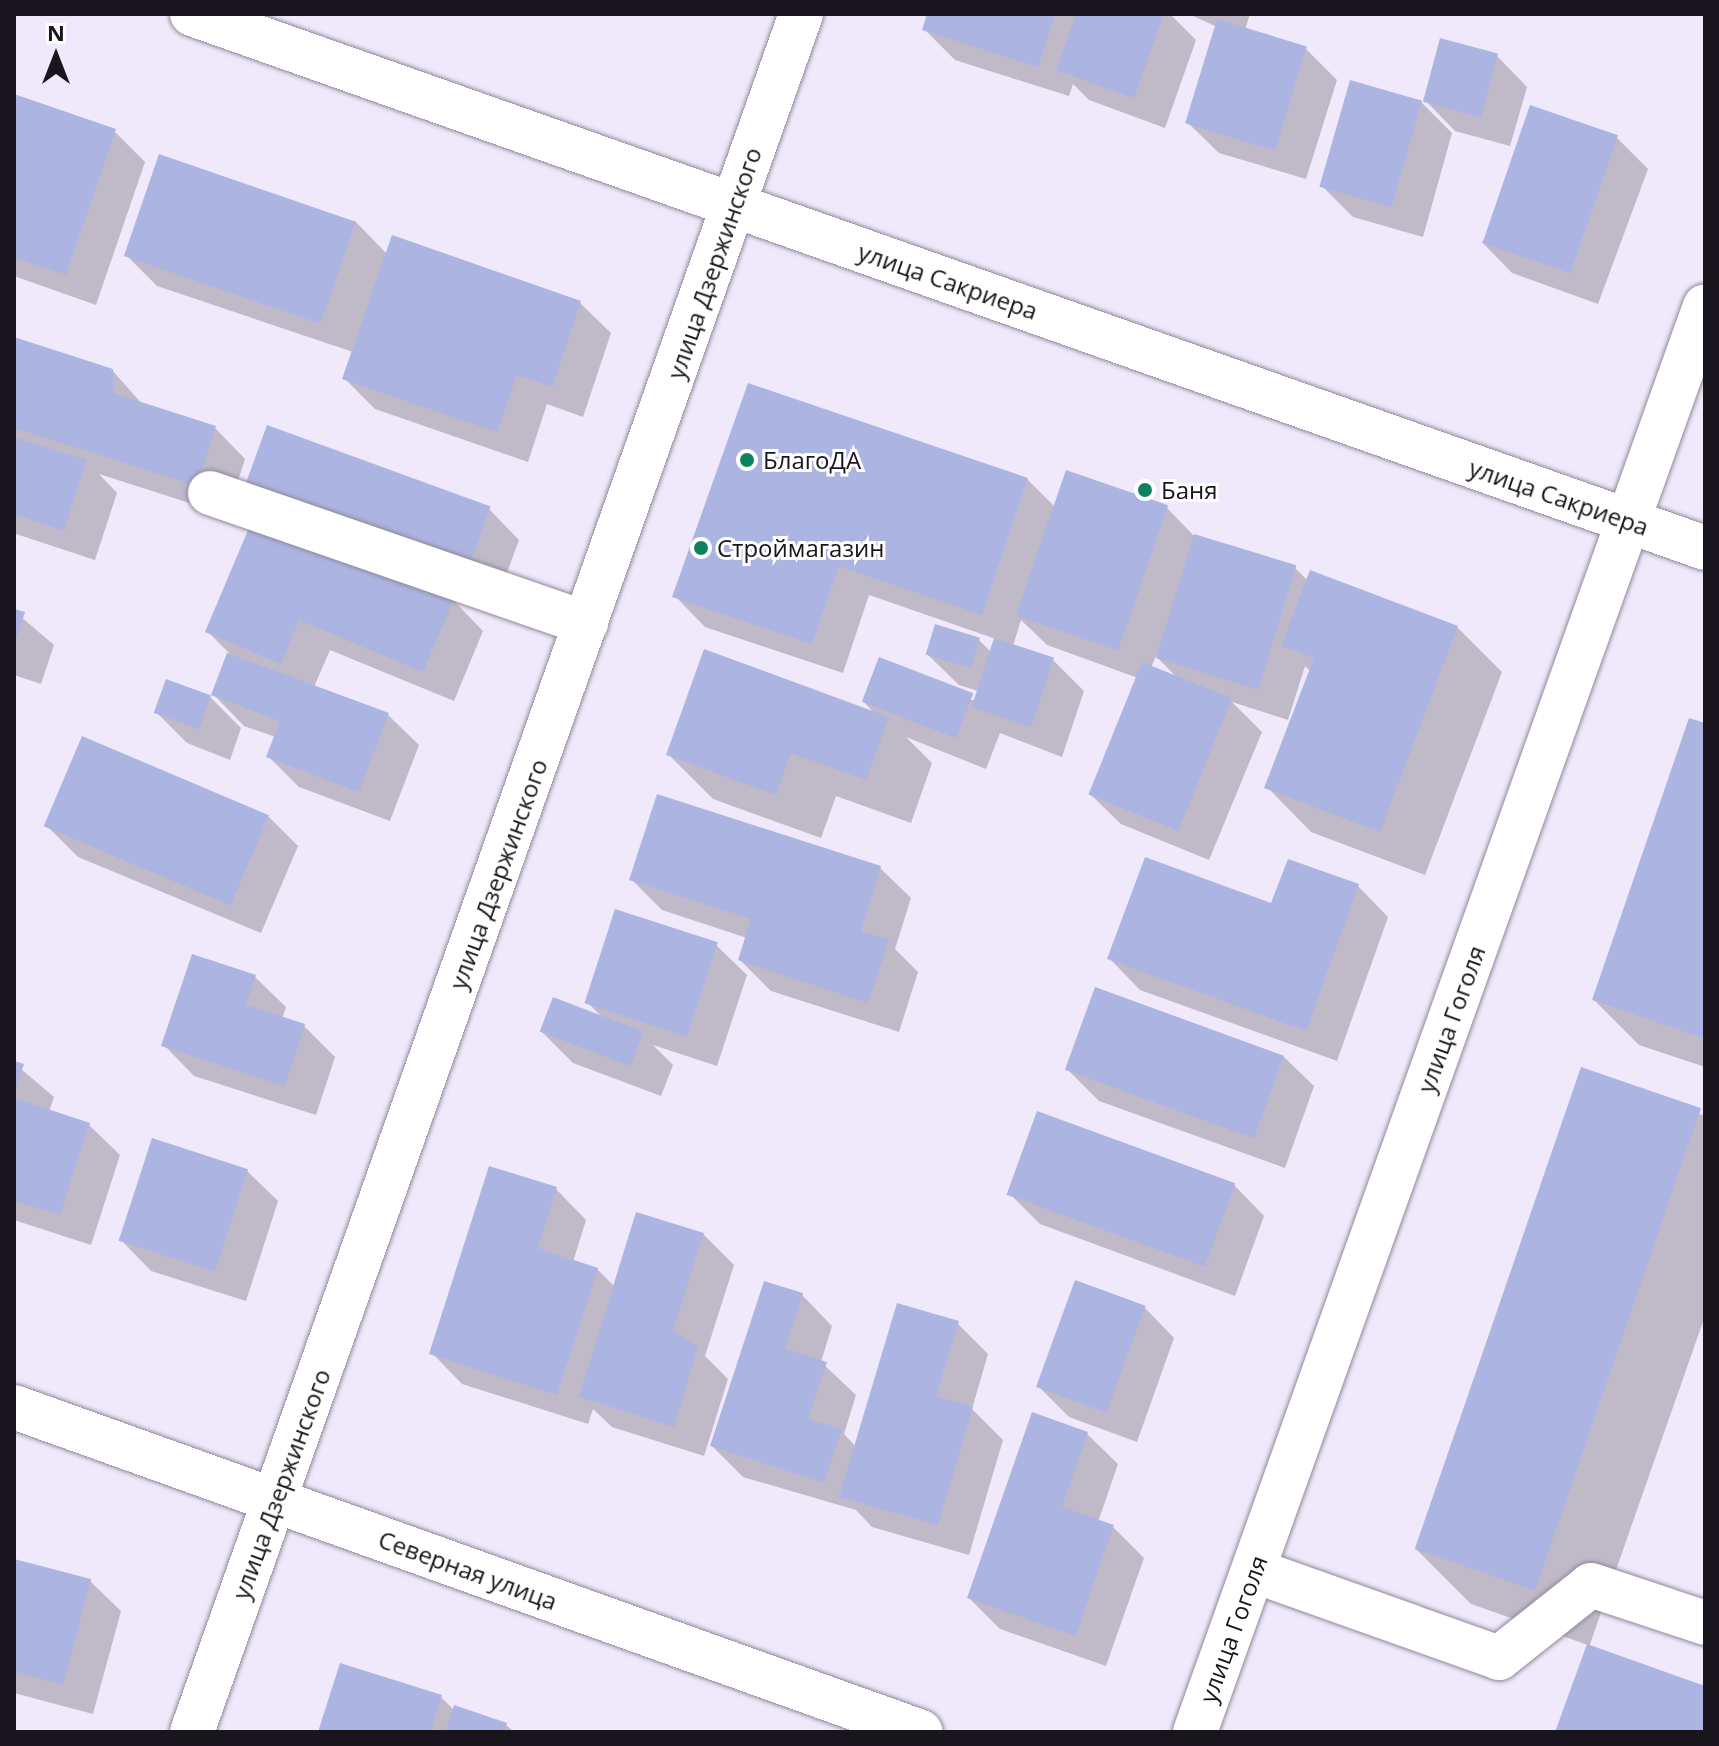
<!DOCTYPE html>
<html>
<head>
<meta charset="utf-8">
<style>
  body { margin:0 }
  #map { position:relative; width:1719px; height:1746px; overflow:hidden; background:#f0e8fb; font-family:"Open Sans",sans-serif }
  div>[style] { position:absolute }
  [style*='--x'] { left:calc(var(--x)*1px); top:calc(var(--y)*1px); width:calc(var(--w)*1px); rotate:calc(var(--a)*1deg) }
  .shadow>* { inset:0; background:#0003 }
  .building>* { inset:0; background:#acb5e2; transform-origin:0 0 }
  .roads { filter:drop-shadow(0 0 2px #90899a) drop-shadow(0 0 2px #90899a) }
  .minor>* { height:44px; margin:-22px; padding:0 22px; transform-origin:22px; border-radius:22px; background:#fff }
  .dots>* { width:22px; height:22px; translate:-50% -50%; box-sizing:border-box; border:4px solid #fff; border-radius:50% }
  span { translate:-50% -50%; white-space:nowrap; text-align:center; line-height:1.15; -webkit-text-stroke:6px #fff; paint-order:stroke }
  .street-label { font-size:24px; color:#18161c }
  .poi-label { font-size:24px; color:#18161c }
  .left { translate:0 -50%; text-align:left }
  .frame { position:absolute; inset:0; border:16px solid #18161c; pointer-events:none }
  .north { position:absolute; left:16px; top:16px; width:80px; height:80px; -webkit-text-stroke:6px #fff; paint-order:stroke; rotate:0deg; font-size:22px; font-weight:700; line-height:32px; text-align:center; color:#18161c }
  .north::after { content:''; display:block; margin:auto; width:28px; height:36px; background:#18161c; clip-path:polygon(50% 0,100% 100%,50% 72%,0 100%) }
</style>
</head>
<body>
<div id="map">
  <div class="shadow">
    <div style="clip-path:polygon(929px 14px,1170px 14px,1196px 40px,1165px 128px,1089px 100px,1073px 84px,1069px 96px,955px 60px,924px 29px)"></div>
    <div style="clip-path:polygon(1189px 14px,1250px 14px,1245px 30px,1306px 49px,1337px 80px,1306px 179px,1219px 153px,1188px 123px,1217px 27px)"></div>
    <div style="clip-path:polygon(1497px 56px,1527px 87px,1510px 146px,1455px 131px,1425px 100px)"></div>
    <div style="clip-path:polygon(14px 96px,114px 131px,145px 162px,96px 305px,14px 276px)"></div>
    <div style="clip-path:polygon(1421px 102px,1452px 133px,1423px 237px,1353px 217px,1322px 186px)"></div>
    <div style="clip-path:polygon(1617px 138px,1648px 169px,1598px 304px,1512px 273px,1482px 242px)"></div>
    <div style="clip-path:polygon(355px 221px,387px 254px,580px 303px,611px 333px,583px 417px,547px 404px,528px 462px,375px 409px,344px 378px,353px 352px,157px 286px,126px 255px)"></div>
    <div style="clip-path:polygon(14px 339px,112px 370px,143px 405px,215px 428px,245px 459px,227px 515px,99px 474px,117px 493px,95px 560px,16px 534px)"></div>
    <div style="clip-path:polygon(268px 428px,489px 509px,519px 540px,495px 605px,292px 529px,453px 600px,483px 631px,454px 701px,330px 650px,314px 687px,388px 715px,419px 745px,390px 821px,299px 787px,269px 757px,276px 737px,244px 726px,214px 695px,229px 653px,207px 631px,255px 518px,280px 528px,244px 492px)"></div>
    <div style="clip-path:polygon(evenodd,1027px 479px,1055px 507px,1167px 508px,1195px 537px,1295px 568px,1308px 581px,1457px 627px,1502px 672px,1425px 875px,1311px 832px,1267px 787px,1311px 672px,1305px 666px,1288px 720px,1232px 702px,1262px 732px,1209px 860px,1121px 824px,1090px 794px,1138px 678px,1047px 645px,1021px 620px,1013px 646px,1053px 660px,1084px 691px,1062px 757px,1000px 733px,986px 769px,906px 737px,932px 763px,911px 823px,836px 796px,821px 838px,713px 799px,668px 754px,876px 715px,863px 701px,975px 700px,978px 691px,959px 685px,928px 655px,979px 640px,992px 653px,996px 639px,869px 595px,843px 673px,705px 627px,675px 596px,1027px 479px,1156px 656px,1179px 680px,1151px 668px,1156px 656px)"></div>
    <div style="clip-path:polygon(14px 611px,54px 645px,41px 684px,14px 675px)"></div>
    <div style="clip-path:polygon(168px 681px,210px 697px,241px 728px,230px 760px,187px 743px,156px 712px)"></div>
    <div style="clip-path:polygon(1705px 725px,1705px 1067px,1639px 1045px,1594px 1000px)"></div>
    <div style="clip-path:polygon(267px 815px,298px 846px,261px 933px,78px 857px,47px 826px)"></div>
    <div style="clip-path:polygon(880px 868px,911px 898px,895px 949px,918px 972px,899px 1032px,771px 991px,740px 960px,747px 938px,662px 910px,632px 880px)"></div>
    <div style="clip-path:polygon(1358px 886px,1388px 917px,1337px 1061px,1140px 990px,1110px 959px)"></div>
    <div style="clip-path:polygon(716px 945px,747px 975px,717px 1066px,653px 1045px,673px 1065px,661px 1096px,573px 1063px,542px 1032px,604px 1019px,587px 1002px)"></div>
    <div style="clip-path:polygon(255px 977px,286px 1007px,282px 1019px,304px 1026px,335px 1057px,316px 1115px,194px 1076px,164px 1045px)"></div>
    <div style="clip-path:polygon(1283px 1056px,1314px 1086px,1285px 1168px,1099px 1101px,1068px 1070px)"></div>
    <div style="clip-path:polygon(14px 1063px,54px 1097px,49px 1112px,89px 1125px,120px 1155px,91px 1245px,14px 1220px)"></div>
    <div style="clip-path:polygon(1582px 1070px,1705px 1116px,1705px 1316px,1589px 1647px,1705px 1688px,1705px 1732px,1557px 1732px,1588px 1645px,1471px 1604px,1415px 1548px)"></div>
    <div style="clip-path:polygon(247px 1171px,278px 1201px,246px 1301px,151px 1271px,121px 1240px)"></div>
    <div style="clip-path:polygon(1234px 1185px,1264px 1216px,1235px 1296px,1040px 1224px,1009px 1193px)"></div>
    <div style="clip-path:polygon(556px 1189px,586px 1220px,573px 1262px,597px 1269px,615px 1287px,703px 1234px,734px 1265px,705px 1356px,728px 1379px,704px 1456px,612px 1427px,593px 1409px,588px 1424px,462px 1384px,432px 1353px)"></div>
    <div style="clip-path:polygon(802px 1295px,832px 1326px,821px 1362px,856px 1395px,844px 1434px,856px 1447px,957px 1323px,988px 1354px,972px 1409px,1003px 1440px,969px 1555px,872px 1527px,856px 1510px,743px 1477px,712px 1446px)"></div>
    <div style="clip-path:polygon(1144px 1307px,1174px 1338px,1137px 1442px,1069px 1417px,1038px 1386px)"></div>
    <div style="clip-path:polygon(1087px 1434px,1118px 1464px,1098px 1522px,1113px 1527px,1144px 1558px,1106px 1666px,1000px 1629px,969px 1598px)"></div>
    <div style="clip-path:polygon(14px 1561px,90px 1581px,121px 1611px,93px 1714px,14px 1693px)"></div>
    <div style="clip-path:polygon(441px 1697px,454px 1710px,506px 1725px,514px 1732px,320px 1732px)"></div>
  </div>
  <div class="building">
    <div style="clip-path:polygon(927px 14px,1055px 14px,1038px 67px,922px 30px)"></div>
    <div style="clip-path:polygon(1076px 14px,1164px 14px,1134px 98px,1056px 70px)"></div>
    <div style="left:1217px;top:19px;width:94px;height:109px;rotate:17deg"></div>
    <div style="left:1440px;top:38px;width:60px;height:66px;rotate:15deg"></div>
    <div style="left:1350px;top:80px;width:75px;height:111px;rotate:16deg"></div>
    <div style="clip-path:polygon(14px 94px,116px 129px,66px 275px,14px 257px)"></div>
    <div style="left:1530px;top:105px;width:93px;height:146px;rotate:19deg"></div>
    <div style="left:159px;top:154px;width:208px;height:108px;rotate:19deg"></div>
    <div style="clip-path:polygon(392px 235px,581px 301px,552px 387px,517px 375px,497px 432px,342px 379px)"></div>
    <div style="clip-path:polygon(14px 337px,113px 369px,113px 393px,216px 426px,197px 486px,14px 428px)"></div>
    <div style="clip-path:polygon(748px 383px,1028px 478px,982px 615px,839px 566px,812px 644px,672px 597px)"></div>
    <div style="left:267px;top:425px;width:238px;height:72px;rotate:20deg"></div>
    <div style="clip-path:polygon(14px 437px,87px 460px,64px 531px,14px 514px)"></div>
    <div style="left:1066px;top:470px;width:108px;height:154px;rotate:19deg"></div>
    <div style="clip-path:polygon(254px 516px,454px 599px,423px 672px,299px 620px,281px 664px,205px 632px)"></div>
    <div style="left:1194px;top:534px;width:107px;height:130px;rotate:17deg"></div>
    <div style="clip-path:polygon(1310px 570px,1458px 626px,1380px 832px,1264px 788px,1314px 658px,1281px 646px)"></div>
    <div style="clip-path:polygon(14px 609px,25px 612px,15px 642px,14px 642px)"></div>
    <div style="left:935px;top:624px;width:47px;height:32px;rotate:17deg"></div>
    <div style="left:994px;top:638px;width:63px;height:73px;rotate:18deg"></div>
    <div style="clip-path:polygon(704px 649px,889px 717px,866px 780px,791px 753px,776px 795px,666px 755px)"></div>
    <div style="clip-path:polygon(227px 653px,389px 713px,359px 792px,266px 757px,280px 721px,211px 695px)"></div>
    <div style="left:879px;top:657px;width:101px;height:48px;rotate:21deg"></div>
    <div style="left:1142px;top:662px;width:97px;height:143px;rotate:22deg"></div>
    <div style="left:166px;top:679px;width:48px;height:36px;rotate:20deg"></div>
    <div style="clip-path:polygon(1689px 718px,1705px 723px,1705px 1039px,1592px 1000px)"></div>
    <div style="left:82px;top:736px;width:203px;height:98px;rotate:23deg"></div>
    <div style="clip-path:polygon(657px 794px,881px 866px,861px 931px,889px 940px,868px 1003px,738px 960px,751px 919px,629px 880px)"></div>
    <div style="clip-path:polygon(1145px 857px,1271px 903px,1288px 859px,1359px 884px,1306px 1031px,1107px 959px)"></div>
    <div style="left:615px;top:909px;width:108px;height:99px;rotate:18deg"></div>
    <div style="clip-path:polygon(192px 954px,256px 975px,246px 1005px,305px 1024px,285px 1086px,161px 1046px)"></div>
    <div style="left:1095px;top:987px;width:201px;height:88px;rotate:20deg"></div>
    <div style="left:553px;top:997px;width:97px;height:37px;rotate:21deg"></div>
    <div style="clip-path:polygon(14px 1061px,24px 1064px,15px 1092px,14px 1092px)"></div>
    <div style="left:1581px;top:1067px;width:127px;height:510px;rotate:19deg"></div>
    <div style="clip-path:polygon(14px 1098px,90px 1123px,60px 1215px,14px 1201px)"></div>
    <div style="left:1037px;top:1111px;width:211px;height:89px;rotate:20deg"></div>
    <div style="left:152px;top:1138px;width:101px;height:108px;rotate:18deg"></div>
    <div style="clip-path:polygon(489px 1166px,557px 1187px,538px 1248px,598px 1268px,557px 1395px,429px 1354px)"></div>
    <div style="clip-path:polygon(636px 1212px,704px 1233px,673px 1330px,698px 1347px,674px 1427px,579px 1397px)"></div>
    <div style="left:1075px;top:1280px;width:75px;height:114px;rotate:20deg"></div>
    <div style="clip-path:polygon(764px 1281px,803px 1293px,785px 1349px,827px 1362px,808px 1419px,842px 1429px,824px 1483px,710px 1446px)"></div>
    <div style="clip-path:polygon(897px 1303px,959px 1321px,936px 1396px,973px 1407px,938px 1525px,839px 1497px)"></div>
    <div style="clip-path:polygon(1032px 1412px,1088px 1432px,1062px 1507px,1114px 1525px,1076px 1636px,967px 1598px)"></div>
    <div style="clip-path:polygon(14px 1559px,91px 1579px,63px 1685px,14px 1671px)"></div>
    <div style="clip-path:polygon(1587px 1644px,1705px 1686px,1705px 1732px,1555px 1732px)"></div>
    <div style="clip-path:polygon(340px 1663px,442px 1695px,430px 1732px,318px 1732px)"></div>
    <div style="clip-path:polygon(454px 1705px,507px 1723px,504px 1732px,445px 1732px)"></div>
  </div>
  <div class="roads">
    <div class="minor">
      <div style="--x:192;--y:14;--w:1604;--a:19.44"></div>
      <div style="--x:210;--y:493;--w:398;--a:19.1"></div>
      <div style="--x:14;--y:1407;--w:963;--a:19.71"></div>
      <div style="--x:1255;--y:1571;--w:259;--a:19.6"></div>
      <div style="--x:1499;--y:1658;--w:117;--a:-38.4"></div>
      <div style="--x:1591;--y:1585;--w:120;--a:18.4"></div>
      <div style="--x:192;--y:1732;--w:1823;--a:-70.48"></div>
      <div style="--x:1195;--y:1732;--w:1514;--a:-70.32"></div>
    </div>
  </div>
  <div class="dots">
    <div style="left:747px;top:460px;background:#0e8260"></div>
    <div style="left:1145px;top:490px;background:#0e8260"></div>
    <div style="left:701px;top:548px;background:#0e8260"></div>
  </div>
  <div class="street-label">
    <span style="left:714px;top:263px;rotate:-71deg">улица Дзержинского</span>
    <span style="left:948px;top:281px;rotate:19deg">улица Сакриера</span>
    <span style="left:1559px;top:497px;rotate:19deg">улица Сакриера</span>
    <span style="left:498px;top:874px;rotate:-70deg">улица Дзержинского</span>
    <span style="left:1451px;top:1019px;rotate:-70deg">улица Гоголя</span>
    <span style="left:281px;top:1484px;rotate:-70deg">улица Дзержинского</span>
    <span style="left:468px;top:1570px;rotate:20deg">Северная улица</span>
    <span style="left:1233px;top:1629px;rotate:-70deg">улица Гоголя</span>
  </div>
  <div class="poi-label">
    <span class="left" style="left:763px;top:460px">БлагоДА</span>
    <span class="left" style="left:1161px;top:490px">Баня</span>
    <span class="left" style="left:717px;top:548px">Строймагазин</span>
  </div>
  <div class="frame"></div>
  <div class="north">N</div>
</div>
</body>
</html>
